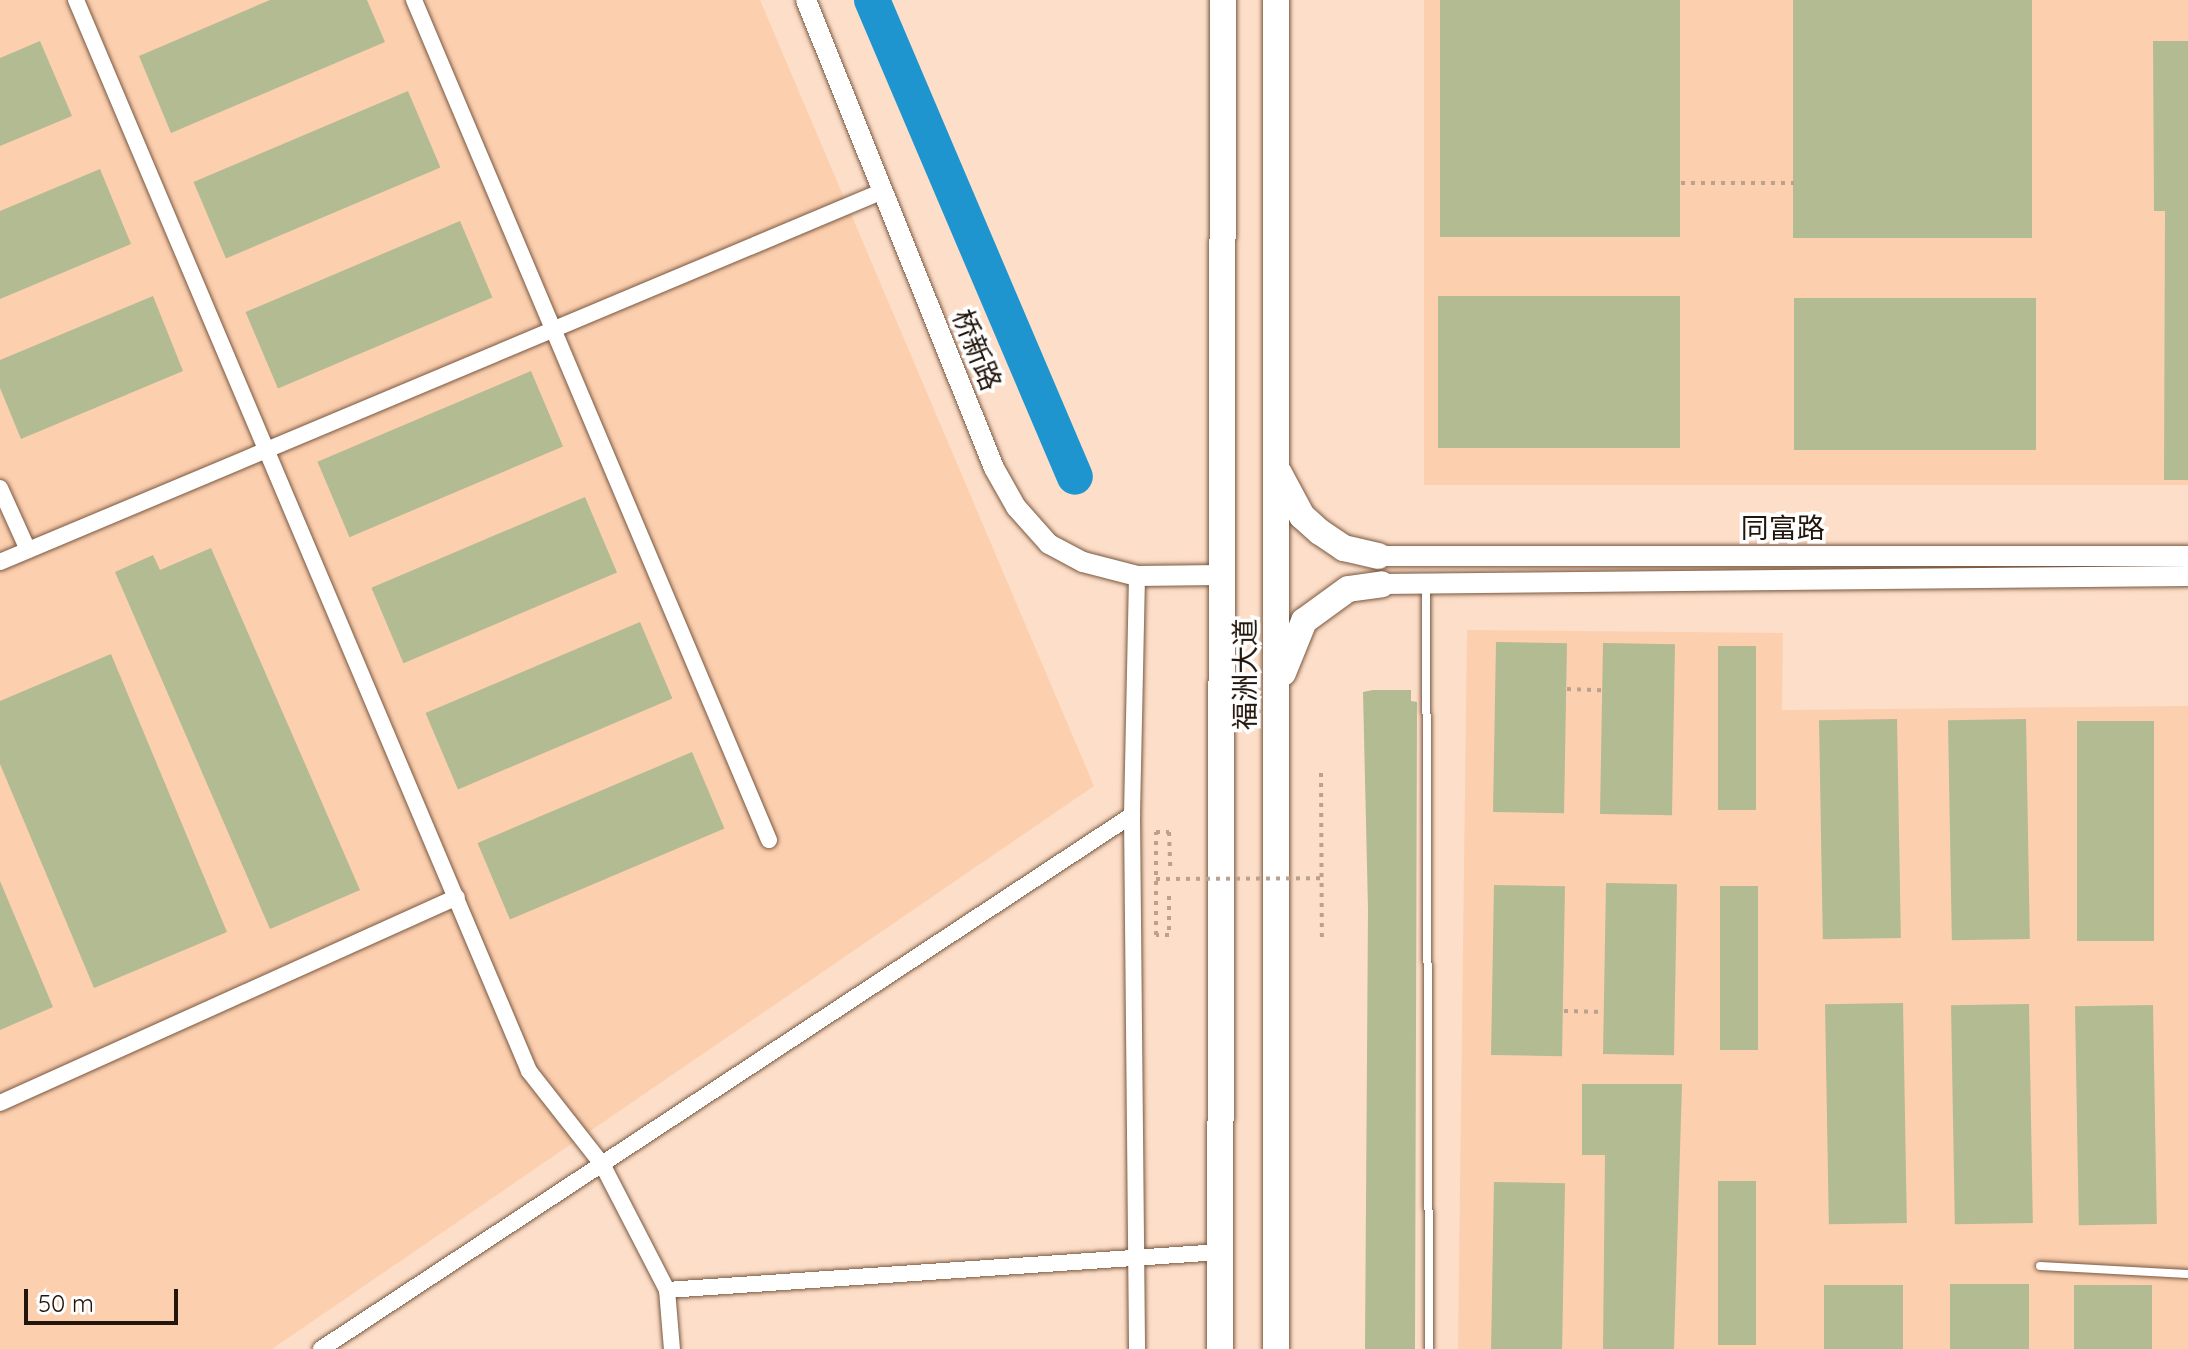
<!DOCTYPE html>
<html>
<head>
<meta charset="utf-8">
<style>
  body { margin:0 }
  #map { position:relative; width:2188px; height:1349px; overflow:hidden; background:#fddec8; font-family:Quicksand,"Noto Sans SC",sans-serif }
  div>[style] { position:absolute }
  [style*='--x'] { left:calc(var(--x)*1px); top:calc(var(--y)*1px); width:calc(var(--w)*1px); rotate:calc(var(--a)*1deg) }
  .built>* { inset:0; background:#fccfaf; transform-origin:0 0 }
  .river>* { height:36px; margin:-18px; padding:0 18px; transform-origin:18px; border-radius:18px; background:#1f95cf }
  .building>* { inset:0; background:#b3bb92; transform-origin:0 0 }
  .path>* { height:4px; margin-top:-2px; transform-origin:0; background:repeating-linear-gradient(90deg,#bba28f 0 4px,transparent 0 10px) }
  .roads { filter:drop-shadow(0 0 2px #795840) drop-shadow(0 0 2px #795840) }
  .service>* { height:8px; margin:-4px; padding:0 4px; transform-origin:4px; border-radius:4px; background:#fff }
  .minor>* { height:16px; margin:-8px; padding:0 8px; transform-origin:8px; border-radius:8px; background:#fff }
  .tertiary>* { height:20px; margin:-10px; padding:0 10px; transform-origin:10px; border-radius:10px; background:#fff }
  .primary>* { height:26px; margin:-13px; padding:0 13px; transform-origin:13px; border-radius:13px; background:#fff }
  .path-bridge>* { height:4px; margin-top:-2px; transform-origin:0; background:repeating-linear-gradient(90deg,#bba28f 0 4px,transparent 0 10px) }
  span { translate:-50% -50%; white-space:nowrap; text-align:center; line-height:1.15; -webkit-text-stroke:7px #fff; paint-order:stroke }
  .street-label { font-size:28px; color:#22150b }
  .scale { position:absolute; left:24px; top:1289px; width:154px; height:36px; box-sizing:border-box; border:4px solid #22150b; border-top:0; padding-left:10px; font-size:24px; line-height:28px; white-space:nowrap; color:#22150b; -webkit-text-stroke:6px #fff; paint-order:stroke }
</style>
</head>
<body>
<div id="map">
  <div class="built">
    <div style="clip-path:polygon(0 0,760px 0,1094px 786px,272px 1349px,0 1349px)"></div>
    <div style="left:1424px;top:0;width:764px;height:485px"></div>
    <div style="clip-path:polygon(1467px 630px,1783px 633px,1782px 710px,2188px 706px,2188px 1349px,1458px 1349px)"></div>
  </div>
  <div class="river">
    <div style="--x:872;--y:0;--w:518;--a:66.95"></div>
  </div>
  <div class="building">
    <div style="clip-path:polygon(270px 0,367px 0,385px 42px,171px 133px,139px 56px)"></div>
    <div style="left:1440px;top:0;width:240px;height:237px"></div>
    <div style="left:1793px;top:0;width:239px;height:238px"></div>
    <div style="clip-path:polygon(40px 41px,72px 116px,0 146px,0 58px)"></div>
    <div style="clip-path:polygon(2153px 41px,2188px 41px,2188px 480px,2164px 480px,2165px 211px,2154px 211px)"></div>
    <div style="left:408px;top:91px;width:83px;height:233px;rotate:67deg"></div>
    <div style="clip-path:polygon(100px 169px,131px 244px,0 299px,0 211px)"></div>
    <div style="left:460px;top:221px;width:83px;height:233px;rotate:67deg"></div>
    <div style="clip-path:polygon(153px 296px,183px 371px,21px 439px,0 388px,0 360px)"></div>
    <div style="left:1438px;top:296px;width:242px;height:152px"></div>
    <div style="left:1794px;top:298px;width:242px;height:152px"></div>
    <div style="left:531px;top:371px;width:82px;height:232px;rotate:67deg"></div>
    <div style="left:585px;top:497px;width:82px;height:232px;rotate:67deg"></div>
    <div style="clip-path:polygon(211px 548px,360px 890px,270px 929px,115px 572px,153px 555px,160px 570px)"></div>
    <div style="left:640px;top:622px;width:83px;height:233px;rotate:67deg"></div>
    <div style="left:1496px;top:642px;width:71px;height:170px;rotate:1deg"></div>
    <div style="left:1603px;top:643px;width:72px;height:171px;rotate:1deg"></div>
    <div style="left:1718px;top:646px;width:38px;height:164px"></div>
    <div style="clip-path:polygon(111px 654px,227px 932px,94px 988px,0 764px,0 701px)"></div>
    <div style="clip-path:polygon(1373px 690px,1411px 690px,1411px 701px,1417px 702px,1415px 1349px,1365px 1349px,1368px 909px,1363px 692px)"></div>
    <div style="left:1897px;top:719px;width:219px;height:78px;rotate:89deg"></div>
    <div style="left:2026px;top:719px;width:220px;height:78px;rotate:89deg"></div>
    <div style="left:2077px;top:721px;width:77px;height:220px"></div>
    <div style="left:692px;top:752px;width:83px;height:233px;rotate:67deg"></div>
    <div style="clip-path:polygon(0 881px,53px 1007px,0 1030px)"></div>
    <div style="left:1606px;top:883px;width:71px;height:171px;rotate:1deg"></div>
    <div style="left:1494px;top:885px;width:71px;height:170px;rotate:1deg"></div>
    <div style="left:1720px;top:886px;width:38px;height:164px"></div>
    <div style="left:1903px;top:1003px;width:220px;height:78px;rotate:89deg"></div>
    <div style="left:2029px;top:1004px;width:219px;height:78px;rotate:89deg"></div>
    <div style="left:2153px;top:1005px;width:219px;height:78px;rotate:89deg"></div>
    <div style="clip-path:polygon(1582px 1084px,1682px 1084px,1674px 1349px,1603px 1349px,1605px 1155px,1582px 1155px)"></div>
    <div style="left:1718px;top:1181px;width:38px;height:164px"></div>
    <div style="left:1494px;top:1182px;width:71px;height:167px;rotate:1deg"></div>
    <div style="left:1950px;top:1284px;width:79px;height:65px"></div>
    <div style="left:1824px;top:1285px;width:79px;height:64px"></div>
    <div style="left:2074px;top:1285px;width:78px;height:64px"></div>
  </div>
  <div class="path">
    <div style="--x:1681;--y:183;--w:113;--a:0"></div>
    <div style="--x:1567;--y:689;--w:35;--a:2"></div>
    <div style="--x:1321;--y:773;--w:165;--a:89.7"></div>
    <div style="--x:1169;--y:896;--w:39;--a:90"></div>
    <div style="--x:1169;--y:935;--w:13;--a:180"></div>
    <div style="--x:1156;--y:935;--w:103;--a:-90"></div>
    <div style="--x:1156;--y:832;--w:13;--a:0"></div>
    <div style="--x:1169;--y:832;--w:37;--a:88"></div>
    <div style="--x:1564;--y:1011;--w:40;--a:1.4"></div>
  </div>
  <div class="roads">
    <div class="service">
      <div style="--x:1426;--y:586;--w:763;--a:89.77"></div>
      <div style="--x:2040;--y:1266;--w:148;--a:3.1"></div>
    </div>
    <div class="minor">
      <div style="--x:76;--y:0;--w:1163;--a:67.07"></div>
      <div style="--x:529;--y:1071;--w:118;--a:51.9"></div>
      <div style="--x:602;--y:1164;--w:142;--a:62.7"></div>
      <div style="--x:667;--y:1290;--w:59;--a:85.2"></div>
      <div style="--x:414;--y:0;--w:912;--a:67.09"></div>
      <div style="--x:0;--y:488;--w:68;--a:65.7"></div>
      <div style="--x:0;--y:562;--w:958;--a:-22.79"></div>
      <div style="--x:1137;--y:576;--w:239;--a:91.2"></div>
      <div style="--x:1132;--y:815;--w:534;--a:89.46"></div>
      <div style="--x:0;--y:1103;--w:501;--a:-24.26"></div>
      <div style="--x:667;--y:1290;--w:554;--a:-3.93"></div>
      <div style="--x:321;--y:1349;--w:971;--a:-33.36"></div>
    </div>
    <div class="tertiary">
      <div style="--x:806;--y:0;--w:504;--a:68.11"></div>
      <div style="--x:994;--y:468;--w:45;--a:60.6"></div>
      <div style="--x:1016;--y:507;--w:50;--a:48.3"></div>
      <div style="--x:1049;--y:544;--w:38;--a:28"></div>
      <div style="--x:1083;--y:562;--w:56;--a:14.5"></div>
      <div style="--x:1137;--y:576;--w:84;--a:-0.7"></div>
      <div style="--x:1378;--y:556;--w:810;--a:0"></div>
      <div style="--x:1382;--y:584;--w:806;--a:-0.57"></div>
    </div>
    <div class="primary">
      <div style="--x:1279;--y:473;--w:49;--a:61.9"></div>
      <div style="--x:1302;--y:516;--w:24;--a:42"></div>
      <div style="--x:1320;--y:532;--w:29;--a:34"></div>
      <div style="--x:1344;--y:548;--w:35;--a:13"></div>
      <div style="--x:1283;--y:673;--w:56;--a:-68"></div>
      <div style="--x:1304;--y:621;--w:54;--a:-36"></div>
      <div style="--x:1348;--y:589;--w:34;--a:-8"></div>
      <div style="--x:1220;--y:1349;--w:1349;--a:-89.87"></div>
      <div style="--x:1276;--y:1349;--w:1349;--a:-90"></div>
    </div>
  </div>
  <div class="path-bridge">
    <div style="--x:1156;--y:879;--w:165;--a:-0.3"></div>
  </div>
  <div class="street-label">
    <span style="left:977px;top:350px;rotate:68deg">桥新路</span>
    <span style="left:1783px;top:528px">同富路</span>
    <span style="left:1245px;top:674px;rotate:-90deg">福洲大道</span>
  </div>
  <div class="scale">50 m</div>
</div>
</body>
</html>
